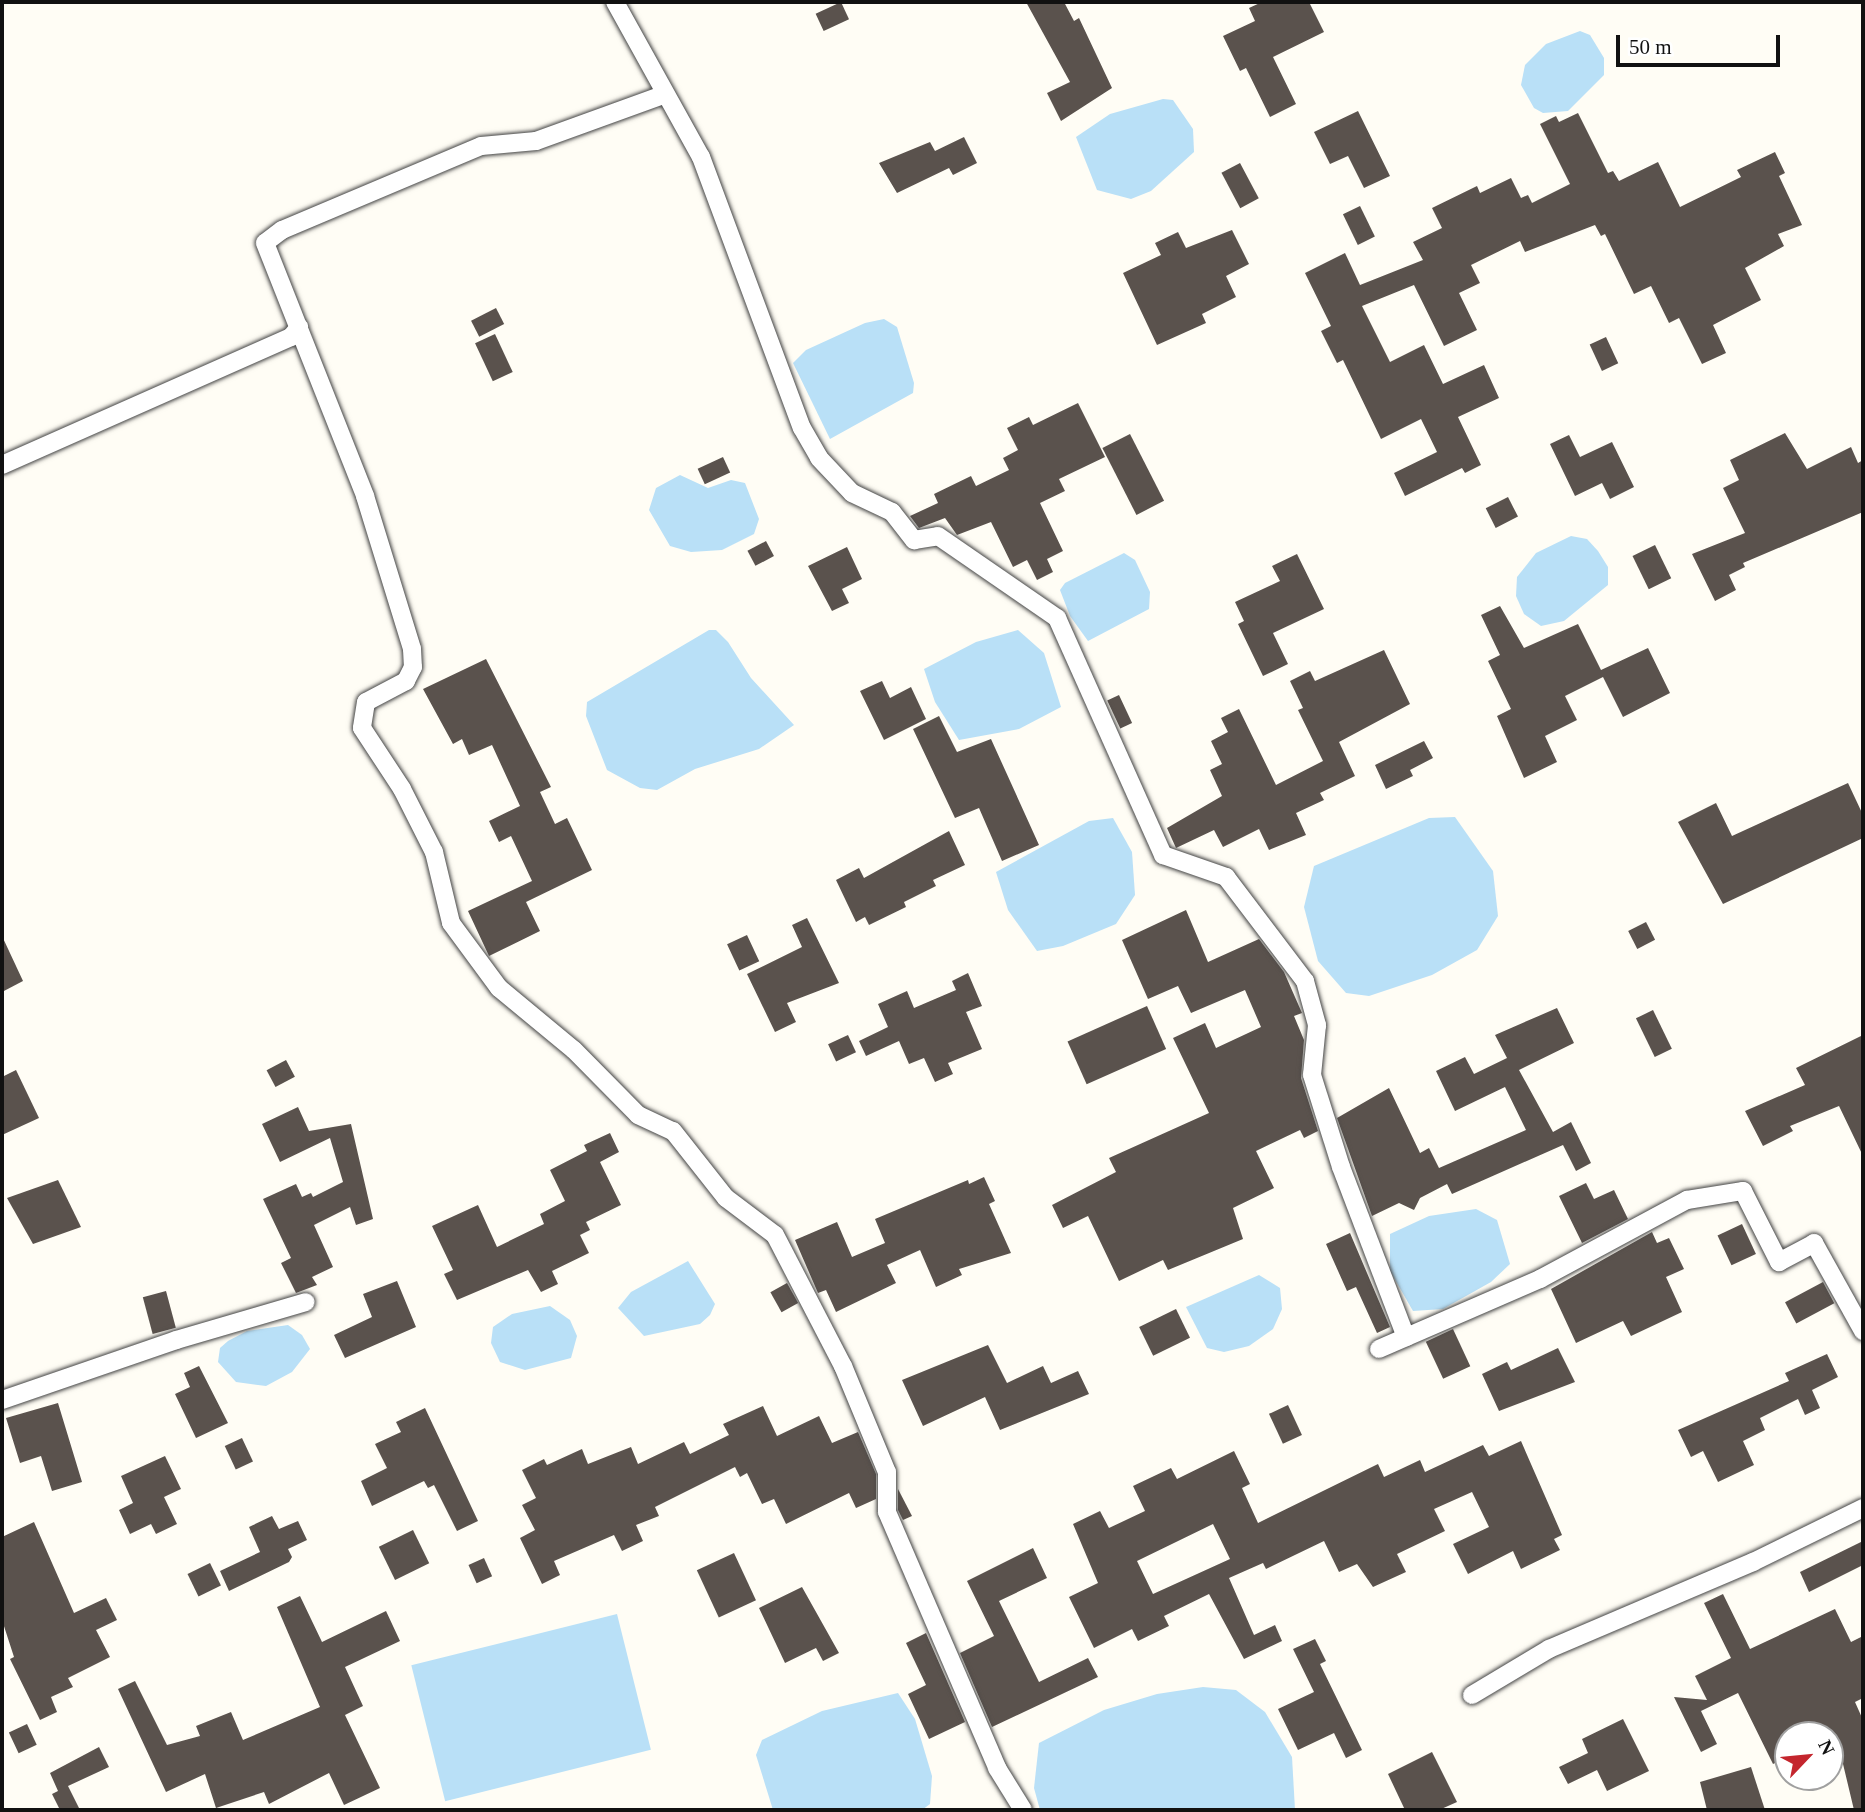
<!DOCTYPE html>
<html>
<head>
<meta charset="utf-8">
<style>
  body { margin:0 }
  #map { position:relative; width:1865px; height:1812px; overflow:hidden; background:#fffdf5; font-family:Georgia,serif }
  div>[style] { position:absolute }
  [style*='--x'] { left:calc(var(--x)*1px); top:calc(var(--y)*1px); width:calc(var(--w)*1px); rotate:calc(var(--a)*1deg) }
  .water>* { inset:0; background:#b9e0f7; transform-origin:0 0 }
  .building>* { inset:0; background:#5a524d; transform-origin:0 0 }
  .roads { filter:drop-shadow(0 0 2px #444) drop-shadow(0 0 2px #444) }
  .street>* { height:18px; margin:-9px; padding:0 9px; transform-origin:9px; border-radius:9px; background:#fff }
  span { translate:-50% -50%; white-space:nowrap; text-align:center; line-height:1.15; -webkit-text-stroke:7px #fff; paint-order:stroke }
  .frame { position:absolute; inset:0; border:4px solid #111; pointer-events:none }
  .north { position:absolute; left:1774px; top:1721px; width:70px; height:70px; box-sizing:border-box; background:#fff; border:2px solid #a0a0a0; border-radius:50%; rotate:64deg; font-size:19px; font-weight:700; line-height:28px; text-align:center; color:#111 }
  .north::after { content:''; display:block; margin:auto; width:24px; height:32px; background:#c4262e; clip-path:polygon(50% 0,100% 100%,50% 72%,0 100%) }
  .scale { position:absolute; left:1616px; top:35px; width:164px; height:32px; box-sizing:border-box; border:4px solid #111; border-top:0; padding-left:9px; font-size:21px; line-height:24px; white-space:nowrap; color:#111; -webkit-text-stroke:5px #fff; paint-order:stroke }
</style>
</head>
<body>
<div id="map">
  <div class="water">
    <div style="clip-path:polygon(1580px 31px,1590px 35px,1604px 58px,1604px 75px,1568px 111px,1543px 113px,1534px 108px,1521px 85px,1525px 65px,1546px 44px)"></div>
    <div style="clip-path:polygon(1163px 99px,1173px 100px,1193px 129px,1194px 152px,1151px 191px,1131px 199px,1097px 190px,1076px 137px,1110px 114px)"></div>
    <div style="clip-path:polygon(884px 319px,897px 327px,914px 383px,913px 393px,830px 439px,793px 363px,806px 350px,865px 323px)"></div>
    <div style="clip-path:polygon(680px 475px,708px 488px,731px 480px,745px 483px,759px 519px,754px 534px,722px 550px,691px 552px,670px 546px,649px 510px,656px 488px)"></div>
    <div style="clip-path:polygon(1571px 536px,1587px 539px,1598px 551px,1608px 567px,1608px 585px,1564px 621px,1541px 626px,1524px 614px,1516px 596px,1517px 577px,1536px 553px)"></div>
    <div style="clip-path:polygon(1124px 553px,1135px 560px,1150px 592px,1149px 609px,1088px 641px,1070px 616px,1060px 590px,1065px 583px)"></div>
    <div style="clip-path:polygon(709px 630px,716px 630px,728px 642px,751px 678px,794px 725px,759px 749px,695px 769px,657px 790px,640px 788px,607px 770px,586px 716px,587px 702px)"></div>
    <div style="clip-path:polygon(1018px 630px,1044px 653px,1061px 707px,1019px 729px,959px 740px,935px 702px,924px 669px,976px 642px)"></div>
    <div style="clip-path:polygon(1455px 817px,1493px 871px,1498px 916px,1477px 950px,1432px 975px,1369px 996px,1346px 993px,1318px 961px,1304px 907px,1314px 866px,1429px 818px)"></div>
    <div style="clip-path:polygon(1113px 818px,1132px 852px,1135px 895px,1116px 924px,1063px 946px,1037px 951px,1008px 910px,996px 872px,1089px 821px)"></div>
    <div style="clip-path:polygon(1476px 1209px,1497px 1220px,1510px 1264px,1491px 1282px,1443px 1309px,1413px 1311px,1390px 1271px,1390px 1234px,1429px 1216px)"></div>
    <div style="clip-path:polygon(688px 1261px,715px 1304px,710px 1315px,700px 1324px,644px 1336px,618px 1308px,631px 1292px)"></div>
    <div style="clip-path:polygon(1259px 1275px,1280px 1288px,1282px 1309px,1273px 1329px,1249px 1346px,1224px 1352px,1207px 1348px,1186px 1307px)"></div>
    <div style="clip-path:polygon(550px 1306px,570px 1320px,577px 1336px,571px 1358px,525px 1370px,500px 1362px,491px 1343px,493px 1327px,512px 1314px)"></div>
    <div style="clip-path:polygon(288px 1325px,302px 1335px,310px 1349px,292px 1372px,266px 1386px,236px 1382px,218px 1362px,220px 1348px,228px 1341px,247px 1331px)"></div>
    <div style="left:617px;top:1614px;width:140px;height:212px;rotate:76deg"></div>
    <div style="clip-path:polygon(1203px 1687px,1236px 1690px,1265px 1712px,1292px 1757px,1295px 1810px,1040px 1810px,1034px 1788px,1039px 1743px,1104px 1710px,1157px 1694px)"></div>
    <div style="clip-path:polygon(898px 1693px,915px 1719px,932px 1776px,930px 1804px,922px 1810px,773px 1810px,756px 1755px,762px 1740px,822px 1711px)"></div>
  </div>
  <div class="building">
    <div style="left:841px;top:2px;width:19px;height:28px;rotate:65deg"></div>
    <div style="clip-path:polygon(1026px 2px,1064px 2px,1074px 21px,1079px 18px,1112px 88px,1061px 121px,1047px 93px,1070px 82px)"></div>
    <div style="clip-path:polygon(1262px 2px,1309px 2px,1324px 32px,1273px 57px,1296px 104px,1270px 117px,1246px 68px,1240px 71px,1223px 36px,1255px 21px,1249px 8px)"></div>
    <div style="clip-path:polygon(1358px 111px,1390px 176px,1364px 188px,1348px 156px,1330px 164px,1314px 132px)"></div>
    <div style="clip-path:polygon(1578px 113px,1608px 173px,1613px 171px,1619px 181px,1658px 162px,1680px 207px,1741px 177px,1737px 170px,1775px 152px,1785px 173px,1779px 176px,1802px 225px,1778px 234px,1784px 246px,1745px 268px,1761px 300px,1713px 325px,1726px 353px,1702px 364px,1679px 318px,1669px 323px,1651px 286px,1634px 294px,1605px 234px,1601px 236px,1595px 225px,1525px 252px,1520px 241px,1471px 265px,1480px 283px,1459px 293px,1477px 330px,1444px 346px,1414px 285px,1362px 306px,1390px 362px,1424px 345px,1443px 384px,1484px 365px,1499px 398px,1458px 417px,1481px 465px,1465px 473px,1462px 468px,1405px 496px,1394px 473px,1437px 452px,1421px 419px,1381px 439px,1343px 360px,1337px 363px,1321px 331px,1331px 326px,1305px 273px,1345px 253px,1360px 285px,1423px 260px,1413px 242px,1442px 228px,1432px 208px,1477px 186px,1480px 193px,1511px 178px,1521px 198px,1528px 195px,1532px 203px,1570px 184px,1540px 124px,1556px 116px,1559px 122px)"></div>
    <div style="clip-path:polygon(964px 137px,977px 163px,953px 175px,949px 168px,897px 193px,879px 163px,930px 142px,935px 151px)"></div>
    <div style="left:1240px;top:163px;width:40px;height:21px;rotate:62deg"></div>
    <div style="left:1360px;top:206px;width:34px;height:19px;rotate:64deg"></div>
    <div style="clip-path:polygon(1232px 230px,1249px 264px,1226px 276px,1236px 297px,1202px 314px,1206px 323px,1157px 345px,1123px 273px,1161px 255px,1155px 243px,1178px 232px,1186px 248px)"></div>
    <div style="left:496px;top:308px;width:18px;height:28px;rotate:63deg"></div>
    <div style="left:495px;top:334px;width:42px;height:22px;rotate:65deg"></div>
    <div style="left:1606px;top:337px;width:29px;height:18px;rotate:65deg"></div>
    <div style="clip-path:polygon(1078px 403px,1105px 457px,1059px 479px,1065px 491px,1040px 503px,1063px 551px,1047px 559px,1053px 572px,1037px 580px,1027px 560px,1013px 567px,991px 522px,957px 535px,945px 518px,919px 528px,910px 516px,938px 503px,934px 494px,971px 476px,976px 486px,1009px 470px,1003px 458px,1018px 450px,1007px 428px,1029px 417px,1033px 425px)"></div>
    <div style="clip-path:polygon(1785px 433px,1807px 469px,1851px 447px,1858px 463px,1863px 460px,1863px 512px,1743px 563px,1745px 567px,1729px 575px,1736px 590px,1715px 601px,1692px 554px,1745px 533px,1723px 488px,1739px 480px,1730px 460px)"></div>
    <div style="left:1130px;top:434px;width:75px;height:31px;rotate:63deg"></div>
    <div style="clip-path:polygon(1569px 435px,1580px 457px,1612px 442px,1634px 487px,1610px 499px,1602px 483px,1575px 496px,1550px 444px)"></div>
    <div style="left:723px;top:457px;width:17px;height:28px;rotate:65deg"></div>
    <div style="left:1508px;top:497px;width:22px;height:25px;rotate:63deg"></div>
    <div style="left:766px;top:541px;width:17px;height:21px;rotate:62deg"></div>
    <div style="left:1655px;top:545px;width:37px;height:25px;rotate:64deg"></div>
    <div style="clip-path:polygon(847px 547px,862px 579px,842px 589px,849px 603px,832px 611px,808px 566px)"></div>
    <div style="clip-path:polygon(1297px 554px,1324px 609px,1273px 633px,1288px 664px,1263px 676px,1238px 624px,1244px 621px,1235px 602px,1280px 581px,1272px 566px)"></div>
    <div style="clip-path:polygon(1500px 606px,1524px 648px,1578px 624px,1601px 670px,1648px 648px,1670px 693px,1623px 717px,1603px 677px,1565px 696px,1577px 720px,1545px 736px,1557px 762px,1524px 778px,1497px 716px,1511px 709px,1488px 661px,1500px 655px,1481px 615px)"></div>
    <div style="clip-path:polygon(1384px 650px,1410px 704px,1339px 742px,1355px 776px,1320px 793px,1324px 800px,1296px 813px,1306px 835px,1269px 850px,1259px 829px,1223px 847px,1214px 830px,1176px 848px,1167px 828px,1222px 796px,1210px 770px,1222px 764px,1211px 741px,1228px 732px,1221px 718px,1239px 709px,1276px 785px,1323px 761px,1298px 710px,1303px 708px,1290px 681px,1310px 671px,1315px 681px)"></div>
    <div style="clip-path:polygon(486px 659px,551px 787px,540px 792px,555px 824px,567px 818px,592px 870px,526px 902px,540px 931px,489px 956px,468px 911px,532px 881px,511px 836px,499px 842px,489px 821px,520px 806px,492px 745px,469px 755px,462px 739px,453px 744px,423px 689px)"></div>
    <div style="clip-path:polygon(882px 681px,890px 698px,911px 687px,926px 719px,884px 740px,860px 691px)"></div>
    <div style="left:1119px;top:695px;width:31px;height:13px;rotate:65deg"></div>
    <div style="clip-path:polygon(939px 716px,957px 752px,991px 739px,1039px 845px,1002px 861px,979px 808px,955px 818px,913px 729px)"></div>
    <div style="clip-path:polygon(1424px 741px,1433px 758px,1410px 770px,1413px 776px,1386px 789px,1375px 765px)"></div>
    <div style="clip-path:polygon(1848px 783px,1863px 815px,1863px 838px,1723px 904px,1678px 822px,1716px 803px,1732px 836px)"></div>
    <div style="clip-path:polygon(949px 831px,965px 865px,933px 880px,936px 886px,904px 902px,906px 907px,869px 925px,865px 917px,856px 922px,836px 880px,859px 868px,864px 878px)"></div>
    <div style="clip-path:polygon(1186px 910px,1208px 962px,1259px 939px,1284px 972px,1302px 1013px,1294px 1016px,1304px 1040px,1301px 1078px,1318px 1131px,1304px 1138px,1300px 1130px,1256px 1151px,1274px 1188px,1233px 1208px,1243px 1239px,1168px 1270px,1163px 1260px,1119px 1281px,1088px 1216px,1063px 1228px,1052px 1205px,1116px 1172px,1109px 1158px,1209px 1113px,1173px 1038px,1205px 1023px,1216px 1048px,1261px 1027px,1245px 990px,1191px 1013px,1178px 986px,1148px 999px,1122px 940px)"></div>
    <div style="clip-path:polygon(807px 918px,839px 983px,787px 1003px,796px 1022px,775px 1032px,747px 974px,802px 947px,792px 925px)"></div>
    <div style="left:1646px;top:922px;width:20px;height:20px;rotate:63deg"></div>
    <div style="left:747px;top:935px;width:29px;height:22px;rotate:65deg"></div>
    <div style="clip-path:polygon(2px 936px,23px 981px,2px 992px)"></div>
    <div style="clip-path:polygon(968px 973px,982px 1006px,966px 1012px,982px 1049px,948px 1063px,953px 1074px,935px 1082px,924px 1058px,909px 1064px,899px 1041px,866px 1056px,859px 1041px,888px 1027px,878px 1004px,907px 991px,914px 1008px,956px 990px,952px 981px)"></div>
    <div style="left:1147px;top:1006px;width:47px;height:87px;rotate:66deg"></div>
    <div style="clip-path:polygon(1557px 1008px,1574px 1043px,1519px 1070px,1553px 1132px,1571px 1122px,1591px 1163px,1576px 1171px,1563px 1145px,1452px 1194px,1447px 1184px,1420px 1198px,1414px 1210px,1399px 1203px,1372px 1216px,1337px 1118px,1389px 1088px,1420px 1153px,1429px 1148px,1439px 1168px,1526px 1130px,1505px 1087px,1455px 1111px,1436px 1071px,1465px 1057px,1474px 1074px,1507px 1058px,1495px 1035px)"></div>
    <div style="left:1653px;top:1010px;width:43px;height:19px;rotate:64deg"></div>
    <div style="left:848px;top:1035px;width:19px;height:22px;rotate:65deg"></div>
    <div style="clip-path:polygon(1863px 1035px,1863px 1156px,1839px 1106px,1790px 1126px,1793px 1131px,1763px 1146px,1745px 1111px,1805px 1085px,1796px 1068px)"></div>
    <div style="left:286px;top:1060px;width:19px;height:22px;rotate:62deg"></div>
    <div style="clip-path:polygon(16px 1070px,39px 1118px,2px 1135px,2px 1077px)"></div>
    <div style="clip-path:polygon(298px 1107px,309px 1131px,351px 1124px,373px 1219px,356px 1225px,350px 1207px,314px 1225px,333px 1267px,312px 1277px,317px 1285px,296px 1293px,281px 1263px,291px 1258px,263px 1199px,296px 1184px,302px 1197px,311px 1193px,313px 1197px,343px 1182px,330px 1138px,280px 1162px,262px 1124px)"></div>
    <div style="clip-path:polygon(610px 1133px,619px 1152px,600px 1162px,621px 1205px,586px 1222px,590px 1230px,580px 1235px,589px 1253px,552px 1271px,558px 1284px,541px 1292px,528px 1270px,457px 1300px,444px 1274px,453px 1270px,432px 1226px,478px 1205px,497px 1247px,544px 1224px,540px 1214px,565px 1201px,550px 1170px,587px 1151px,584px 1145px)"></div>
    <div style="clip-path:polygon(984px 1177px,995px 1201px,989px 1204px,1011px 1253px,959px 1269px,962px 1275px,936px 1287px,920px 1250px,887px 1265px,896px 1283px,836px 1312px,826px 1290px,818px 1293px,795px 1240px,837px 1222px,852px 1257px,885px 1243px,875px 1219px,968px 1180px,969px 1184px)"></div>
    <div style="clip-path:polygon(58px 1180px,81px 1227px,33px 1244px,7px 1198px)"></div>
    <div style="clip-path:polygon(1586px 1183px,1594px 1199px,1614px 1190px,1628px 1219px,1582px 1243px,1559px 1196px)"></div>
    <div style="left:1742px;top:1224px;width:33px;height:27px;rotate:65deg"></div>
    <div style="clip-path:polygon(1652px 1232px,1657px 1243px,1669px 1238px,1684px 1269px,1666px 1277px,1682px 1312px,1631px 1336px,1623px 1321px,1576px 1343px,1551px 1289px)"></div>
    <div style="clip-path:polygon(1350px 1233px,1390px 1327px,1377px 1333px,1356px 1287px,1347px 1291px,1326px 1244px)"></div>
    <div style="clip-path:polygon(397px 1281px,416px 1327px,345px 1358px,334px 1335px,372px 1317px,363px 1294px)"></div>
    <div style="left:1823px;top:1282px;width:24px;height:43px;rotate:62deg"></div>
    <div style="left:787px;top:1283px;width:23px;height:19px;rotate:61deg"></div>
    <div style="left:166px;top:1291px;width:38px;height:24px;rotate:75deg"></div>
    <div style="left:1176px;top:1309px;width:32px;height:41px;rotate:64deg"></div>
    <div style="left:1453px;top:1329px;width:41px;height:30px;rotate:65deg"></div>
    <div style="clip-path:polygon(988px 1345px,1007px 1383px,1043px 1366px,1051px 1383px,1078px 1371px,1089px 1394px,1000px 1430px,985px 1397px,923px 1426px,902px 1380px)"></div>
    <div style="clip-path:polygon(1558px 1348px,1575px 1382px,1499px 1411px,1482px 1374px,1507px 1362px,1511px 1370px)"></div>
    <div style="clip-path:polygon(1827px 1354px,1838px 1377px,1812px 1390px,1820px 1408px,1805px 1415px,1798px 1399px,1760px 1418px,1765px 1430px,1743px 1441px,1754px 1465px,1718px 1482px,1703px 1451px,1691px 1457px,1678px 1430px,1789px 1381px,1785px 1373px)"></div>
    <div style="clip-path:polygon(199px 1366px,228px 1423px,196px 1438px,175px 1394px,190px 1387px,184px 1373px)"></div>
    <div style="clip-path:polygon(58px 1403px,82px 1482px,52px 1491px,41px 1456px,20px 1463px,6px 1418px)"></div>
    <div style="left:1288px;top:1405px;width:33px;height:21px;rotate:65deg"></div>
    <div style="clip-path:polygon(763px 1406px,777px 1436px,819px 1416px,832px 1443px,858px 1432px,876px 1474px,876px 1499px,856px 1508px,849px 1493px,786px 1524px,774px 1499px,762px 1504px,747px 1473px,740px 1477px,735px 1467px,655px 1507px,659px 1516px,636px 1525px,643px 1541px,622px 1551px,614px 1535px,554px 1561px,560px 1575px,542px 1584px,520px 1538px,535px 1530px,522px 1505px,536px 1498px,522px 1470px,544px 1459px,547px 1465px,582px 1449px,588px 1464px,631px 1447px,638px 1464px,684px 1442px,690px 1454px,729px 1435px,723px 1424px)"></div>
    <div style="clip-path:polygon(425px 1408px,478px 1521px,457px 1531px,434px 1485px,428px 1488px,424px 1481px,372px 1506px,361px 1481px,387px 1468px,375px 1444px,401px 1432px,396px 1422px)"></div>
    <div style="left:242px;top:1438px;width:26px;height:19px;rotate:65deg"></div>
    <div style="clip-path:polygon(evenodd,1521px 1441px,1562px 1535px,1554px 1539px,1560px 1550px,1521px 1569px,1513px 1551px,1468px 1574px,1453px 1544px,1489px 1527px,1472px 1492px,1434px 1509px,1445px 1531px,1397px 1554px,1406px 1572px,1373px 1587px,1357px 1564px,1339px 1572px,1324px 1541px,1266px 1569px,1263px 1563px,1229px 1578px,1254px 1635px,1275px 1625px,1282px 1641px,1244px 1659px,1209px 1594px,1164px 1616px,1169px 1626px,1138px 1641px,1132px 1629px,1094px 1648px,1069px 1597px,1098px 1583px,1073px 1524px,1100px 1511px,1109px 1528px,1145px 1511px,1133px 1486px,1171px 1468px,1177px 1479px,1234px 1451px,1250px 1484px,1242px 1488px,1258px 1523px,1378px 1464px,1384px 1477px,1420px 1460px,1425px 1472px,1483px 1445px,1489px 1456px,1521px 1441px,1213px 1524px,1230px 1559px,1153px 1594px,1137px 1561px,1213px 1524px)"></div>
    <div style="clip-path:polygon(165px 1456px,181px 1489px,164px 1497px,177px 1524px,156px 1534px,151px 1524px,130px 1534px,119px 1510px,133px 1503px,121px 1476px)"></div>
    <div style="clip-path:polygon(898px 1489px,912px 1516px,903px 1520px,898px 1510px)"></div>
    <div style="clip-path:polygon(272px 1516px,279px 1529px,298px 1521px,307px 1540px,288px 1549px,292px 1557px,289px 1562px,229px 1591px,220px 1571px,260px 1552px,249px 1527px)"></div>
    <div style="clip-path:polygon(34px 1522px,74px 1613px,106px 1598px,117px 1620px,96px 1630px,110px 1657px,68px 1678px,73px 1687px,51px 1697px,57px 1712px,40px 1720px,10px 1659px,14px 1657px,2px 1620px,2px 1537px)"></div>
    <div style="left:413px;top:1530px;width:37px;height:38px;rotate:64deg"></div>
    <div style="clip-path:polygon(1863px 1541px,1863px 1565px,1809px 1592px,1800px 1572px)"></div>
    <div style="clip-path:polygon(1033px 1548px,1047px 1578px,999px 1601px,1039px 1682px,1088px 1658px,1098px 1677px,992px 1727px,960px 1653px,994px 1636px,967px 1581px)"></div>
    <div style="left:734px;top:1553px;width:52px;height:41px;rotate:65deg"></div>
    <div style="left:484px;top:1558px;width:20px;height:17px;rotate:66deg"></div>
    <div style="left:210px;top:1563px;width:25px;height:25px;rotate:64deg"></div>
    <div style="clip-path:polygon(802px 1587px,839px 1653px,823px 1661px,816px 1648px,785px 1663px,759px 1608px)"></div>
    <div style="clip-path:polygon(1723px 1594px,1750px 1649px,1835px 1609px,1851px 1642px,1863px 1636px,1863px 1698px,1855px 1702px,1863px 1720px,1863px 1810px,1854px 1810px,1838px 1743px,1835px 1745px,1830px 1735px,1788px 1735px,1788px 1757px,1773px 1764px,1738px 1693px,1701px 1711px,1717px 1744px,1701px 1752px,1674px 1697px,1707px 1700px,1695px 1676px,1731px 1658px,1704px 1603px)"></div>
    <div style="clip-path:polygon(300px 1596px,322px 1642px,386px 1611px,400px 1641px,345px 1667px,363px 1706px,345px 1715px,380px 1788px,344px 1805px,329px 1773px,269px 1804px,264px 1792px,216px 1808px,205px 1774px,166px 1792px,118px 1689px,135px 1681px,167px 1745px,200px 1736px,196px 1726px,231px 1712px,243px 1740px,320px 1707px,277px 1607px)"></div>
    <div style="clip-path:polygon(926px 1633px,965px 1722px,929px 1739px,908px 1694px,926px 1685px,906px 1643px)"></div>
    <div style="clip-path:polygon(1315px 1639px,1326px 1661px,1320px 1664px,1362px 1750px,1346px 1758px,1334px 1733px,1298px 1750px,1278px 1709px,1314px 1692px,1293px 1649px)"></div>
    <div style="clip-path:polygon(1623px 1719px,1649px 1771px,1607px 1791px,1597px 1770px,1568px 1784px,1559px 1767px,1588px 1753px,1582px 1739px)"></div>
    <div style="left:27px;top:1724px;width:23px;height:20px;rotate:65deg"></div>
    <div style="clip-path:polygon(99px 1747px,109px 1767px,68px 1786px,80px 1810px,60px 1810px,52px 1794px,58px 1791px,50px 1773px)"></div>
    <div style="clip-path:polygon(1432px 1752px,1457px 1802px,1439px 1810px,1405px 1810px,1388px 1774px)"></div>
    <div style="clip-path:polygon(1751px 1767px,1765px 1810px,1707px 1810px,1700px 1782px)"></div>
  </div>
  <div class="roads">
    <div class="street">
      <div style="--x:615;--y:2;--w:177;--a:61"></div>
      <div style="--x:701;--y:157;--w:289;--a:69.6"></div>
      <div style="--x:802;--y:428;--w:34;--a:60"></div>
      <div style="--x:819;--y:458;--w:48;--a:46.7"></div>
      <div style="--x:852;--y:493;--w:44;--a:25.4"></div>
      <div style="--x:892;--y:512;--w:36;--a:52"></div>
      <div style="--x:914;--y:540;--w:24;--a:-9"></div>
      <div style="--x:938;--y:536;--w:145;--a:34.6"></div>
      <div style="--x:1057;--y:618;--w:260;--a:65.9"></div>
      <div style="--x:1163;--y:855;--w:67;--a:19.2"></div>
      <div style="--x:1226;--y:877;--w:131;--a:52.8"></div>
      <div style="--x:1305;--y:981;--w:46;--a:74.7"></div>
      <div style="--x:1317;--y:1025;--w:50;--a:95.7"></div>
      <div style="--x:1312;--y:1075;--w:96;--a:72.5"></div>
      <div style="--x:1341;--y:1167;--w:182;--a:69.1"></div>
      <div style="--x:663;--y:95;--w:135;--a:160.1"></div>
      <div style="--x:536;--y:141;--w:55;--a:174.8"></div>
      <div style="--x:481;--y:146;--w:216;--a:157.1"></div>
      <div style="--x:282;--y:230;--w:21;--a:143"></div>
      <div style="--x:265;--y:243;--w:272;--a:68.4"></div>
      <div style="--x:365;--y:496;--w:160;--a:72.9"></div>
      <div style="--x:412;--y:649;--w:18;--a:87"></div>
      <div style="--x:413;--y:667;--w:16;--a:117"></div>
      <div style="--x:406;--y:681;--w:45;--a:152.3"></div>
      <div style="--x:366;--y:702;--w:26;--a:99"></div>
      <div style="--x:362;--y:728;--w:73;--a:56.7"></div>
      <div style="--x:402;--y:789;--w:71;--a:63.1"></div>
      <div style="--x:434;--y:852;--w:73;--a:76.5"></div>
      <div style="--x:451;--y:923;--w:81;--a:53.6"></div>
      <div style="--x:499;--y:988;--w:97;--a:39.6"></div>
      <div style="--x:574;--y:1050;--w:91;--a:45.4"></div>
      <div style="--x:638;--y:1115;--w:38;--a:25"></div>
      <div style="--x:673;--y:1131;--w:85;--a:51.7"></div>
      <div style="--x:726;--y:1198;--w:61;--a:37.1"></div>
      <div style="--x:775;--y:1235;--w:148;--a:62.6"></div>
      <div style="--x:843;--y:1366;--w:115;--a:67.5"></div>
      <div style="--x:887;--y:1472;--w:40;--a:90"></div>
      <div style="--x:887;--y:1512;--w:279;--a:66.7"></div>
      <div style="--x:997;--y:1768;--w:49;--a:58.2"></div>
      <div style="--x:2;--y:465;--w:316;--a:-23.9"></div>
      <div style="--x:291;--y:337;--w:13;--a:-51"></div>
      <div style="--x:1379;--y:1349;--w:176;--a:-23.5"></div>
      <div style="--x:1540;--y:1279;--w:167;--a:-28.3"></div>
      <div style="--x:1687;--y:1200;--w:57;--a:-9.1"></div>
      <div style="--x:1743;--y:1191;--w:80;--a:63.1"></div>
      <div style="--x:1779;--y:1262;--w:40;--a:-28"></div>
      <div style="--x:1814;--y:1243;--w:101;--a:60.9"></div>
      <div style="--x:2;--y:1400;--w:184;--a:-19"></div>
      <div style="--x:176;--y:1340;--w:135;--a:-16.3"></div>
      <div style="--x:1472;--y:1695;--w:90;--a:-30.9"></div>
      <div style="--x:1549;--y:1649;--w:222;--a:-23.1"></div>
      <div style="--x:1753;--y:1562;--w:123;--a:-26.1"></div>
    </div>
  </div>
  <div class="frame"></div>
  <div class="north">N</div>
  <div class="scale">50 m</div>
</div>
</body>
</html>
